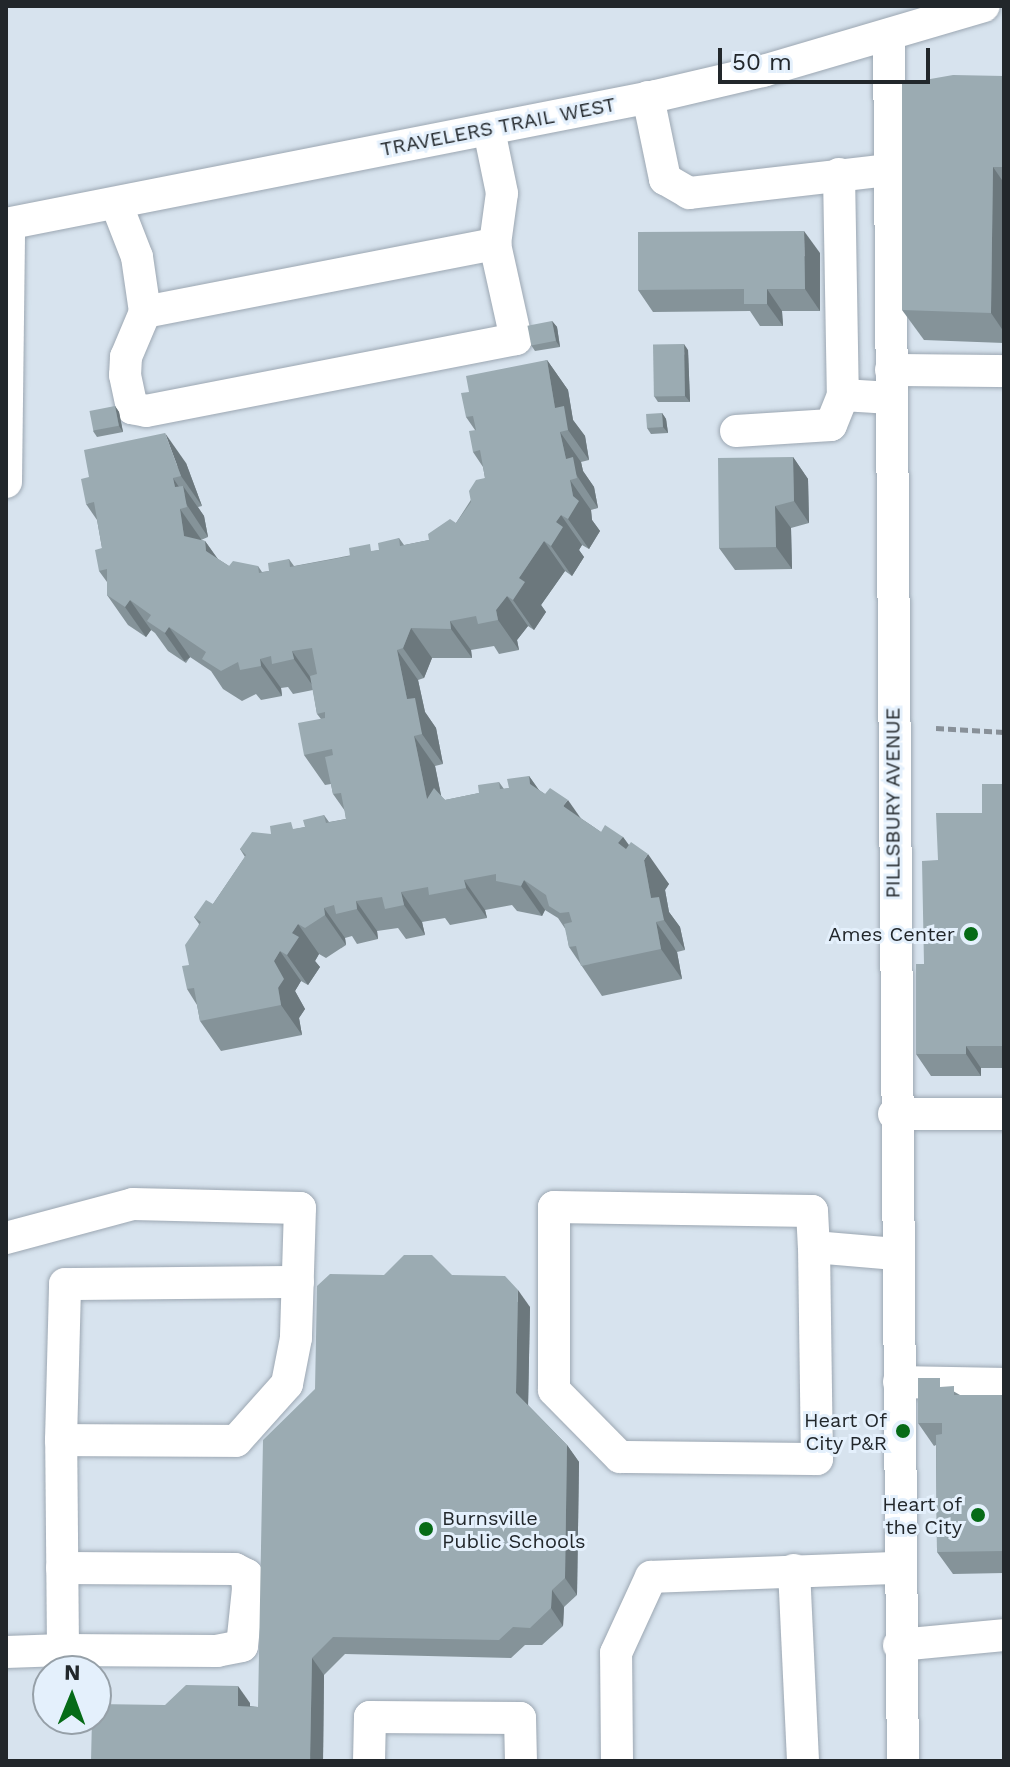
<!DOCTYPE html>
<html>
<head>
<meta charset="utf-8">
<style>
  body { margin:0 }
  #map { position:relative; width:1010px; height:1767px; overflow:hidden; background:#d7e3ee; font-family:"Work Sans",sans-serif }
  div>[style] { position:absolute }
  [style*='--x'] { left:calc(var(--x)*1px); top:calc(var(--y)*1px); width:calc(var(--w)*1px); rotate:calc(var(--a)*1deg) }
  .path>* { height:5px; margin-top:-2.5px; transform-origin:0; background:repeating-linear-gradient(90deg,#889098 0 8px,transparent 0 12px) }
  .roads { filter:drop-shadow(0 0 2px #9ca7b2) drop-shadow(0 0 2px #9ca7b2) }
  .minor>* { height:32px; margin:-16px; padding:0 16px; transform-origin:16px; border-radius:16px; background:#fff }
  .wall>* { inset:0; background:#859399 }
  .shaded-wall>* { inset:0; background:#6c787d; transform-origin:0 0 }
  .building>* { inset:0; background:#9babb2; transform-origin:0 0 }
  .dots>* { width:22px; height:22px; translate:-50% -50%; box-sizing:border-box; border:4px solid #e4f0fc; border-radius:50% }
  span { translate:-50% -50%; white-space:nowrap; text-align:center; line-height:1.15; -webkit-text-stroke:6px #e4f0fc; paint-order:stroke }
  .street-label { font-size:20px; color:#22272b }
  .poi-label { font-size:20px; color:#22272b }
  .right { translate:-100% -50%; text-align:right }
  .left { translate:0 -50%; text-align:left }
  .frame { position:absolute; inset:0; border:8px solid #22272b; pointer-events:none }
  .north { position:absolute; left:32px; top:1655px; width:80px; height:80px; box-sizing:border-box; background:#e4f0fc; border:2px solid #96a0a8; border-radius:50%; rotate:1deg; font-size:22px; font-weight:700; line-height:32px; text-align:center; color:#22272b }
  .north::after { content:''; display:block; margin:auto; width:28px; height:36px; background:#066b17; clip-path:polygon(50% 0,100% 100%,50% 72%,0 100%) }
  .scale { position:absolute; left:718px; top:48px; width:212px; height:36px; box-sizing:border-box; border:4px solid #22272b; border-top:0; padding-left:10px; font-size:24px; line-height:28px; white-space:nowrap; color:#22272b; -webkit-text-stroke:6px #e4f0fc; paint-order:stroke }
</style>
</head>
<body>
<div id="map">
  <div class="path">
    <div style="--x:936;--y:728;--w:68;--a:3.4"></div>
  </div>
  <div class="roads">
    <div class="minor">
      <div style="--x:889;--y:36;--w:1725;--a:89.54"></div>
      <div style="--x:648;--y:97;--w:84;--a:78.3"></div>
      <div style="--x:665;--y:179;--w:28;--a:30"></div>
      <div style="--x:689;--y:193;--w:201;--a:-6.6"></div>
      <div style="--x:839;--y:174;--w:221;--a:89"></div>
      <div style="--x:843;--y:395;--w:48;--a:3.6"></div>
      <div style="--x:116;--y:203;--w:58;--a:68.7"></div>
      <div style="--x:137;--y:257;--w:56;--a:81.7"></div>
      <div style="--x:145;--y:312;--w:357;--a:-11"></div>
      <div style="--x:495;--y:244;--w:51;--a:-82.2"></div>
      <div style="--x:502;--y:193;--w:64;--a:-101.7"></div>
      <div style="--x:6;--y:224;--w:662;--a:-11.14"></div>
      <div style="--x:656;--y:96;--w:110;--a:-13.2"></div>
      <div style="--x:763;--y:71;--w:230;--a:-16.4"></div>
      <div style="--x:145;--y:312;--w:49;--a:112.9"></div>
      <div style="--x:126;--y:357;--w:18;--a:93"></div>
      <div style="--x:125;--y:375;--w:34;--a:78"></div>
      <div style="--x:132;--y:408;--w:14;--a:12"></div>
      <div style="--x:146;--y:411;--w:377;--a:-11"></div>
      <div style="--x:516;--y:339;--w:97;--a:-102.5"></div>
      <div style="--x:891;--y:370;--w:113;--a:0.5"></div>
      <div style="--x:736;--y:431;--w:95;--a:-3.6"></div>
      <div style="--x:831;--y:425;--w:32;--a:-68"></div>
      <div style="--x:6;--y:482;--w:258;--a:-89.3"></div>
      <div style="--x:894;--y:1114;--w:110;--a:0"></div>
      <div style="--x:6;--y:1238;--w:131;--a:-15"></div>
      <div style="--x:133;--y:1204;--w:167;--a:1.4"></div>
      <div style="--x:300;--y:1208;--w:130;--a:91.8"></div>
      <div style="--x:296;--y:1338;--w:47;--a:101.1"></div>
      <div style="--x:287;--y:1384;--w:76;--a:131.8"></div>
      <div style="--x:236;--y:1441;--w:175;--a:-179.7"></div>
      <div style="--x:61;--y:1440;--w:156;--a:-88.5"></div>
      <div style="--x:65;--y:1284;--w:233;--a:-0.5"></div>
      <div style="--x:814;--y:1247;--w:212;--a:89.2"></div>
      <div style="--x:817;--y:1459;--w:197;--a:-179.4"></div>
      <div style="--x:620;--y:1457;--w:94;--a:-134.6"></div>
      <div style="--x:554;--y:1390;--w:183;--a:-90"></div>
      <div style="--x:554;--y:1207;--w:258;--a:0.9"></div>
      <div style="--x:812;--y:1211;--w:36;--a:87"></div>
      <div style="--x:814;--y:1247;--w:82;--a:4.9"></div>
      <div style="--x:899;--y:1382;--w:105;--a:1.1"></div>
      <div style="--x:62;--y:1568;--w:173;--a:0.3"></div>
      <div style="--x:235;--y:1569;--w:13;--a:27"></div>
      <div style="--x:247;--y:1575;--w:14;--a:86"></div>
      <div style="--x:248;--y:1589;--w:57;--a:96"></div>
      <div style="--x:242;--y:1646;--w:25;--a:169"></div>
      <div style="--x:217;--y:1651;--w:154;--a:-179.6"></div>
      <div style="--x:63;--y:1650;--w:21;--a:87"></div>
      <div style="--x:794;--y:1570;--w:191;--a:87.3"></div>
      <div style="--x:899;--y:1645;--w:105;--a:-5.4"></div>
      <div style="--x:6;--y:1652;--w:57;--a:-2"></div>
      <div style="--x:63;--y:1650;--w:210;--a:-90.5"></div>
      <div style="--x:369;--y:1761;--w:44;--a:-88.7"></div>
      <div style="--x:370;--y:1717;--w:150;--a:0.4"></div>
      <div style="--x:520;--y:1718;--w:43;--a:88.7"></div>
      <div style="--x:617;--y:1761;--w:108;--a:-90.5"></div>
      <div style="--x:616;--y:1653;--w:84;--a:-65.3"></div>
      <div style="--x:651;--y:1577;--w:247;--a:-2.1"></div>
    </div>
  </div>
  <div class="wall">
    <div style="clip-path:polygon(1004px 76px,1004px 343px,924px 340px,902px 310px)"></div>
    <div style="clip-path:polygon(820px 253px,820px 311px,782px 311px,783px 326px,760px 326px,750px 311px,653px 312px,638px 290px)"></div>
    <div style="clip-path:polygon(552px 321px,557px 327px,560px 347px,535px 351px,531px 345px)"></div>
    <div style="clip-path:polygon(688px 350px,690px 402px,658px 402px,654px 396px)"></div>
    <div style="clip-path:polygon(547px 360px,568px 390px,573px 420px,585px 436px,589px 460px,581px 462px,583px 471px,594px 487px,598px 508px,591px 510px,592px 520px,600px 531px,589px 549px,582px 545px,579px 550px,584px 557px,572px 576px,565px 571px,541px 605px,546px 612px,534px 630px,528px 626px,517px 640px,519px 650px,499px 654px,494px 646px,471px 650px,472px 658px,432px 658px,424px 678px,418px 680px,425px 712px,436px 728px,443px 764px,435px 766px,441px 796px,445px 800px,479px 793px,499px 782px,504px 789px,509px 788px,529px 776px,539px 790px,601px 832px,623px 837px,629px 845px,669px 884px,665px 890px,669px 912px,680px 927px,685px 950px,677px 952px,682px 979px,602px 996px,569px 947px,566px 930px,558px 918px,545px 910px,542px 916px,517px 911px,512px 905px,485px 910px,487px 918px,450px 925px,445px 918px,422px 922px,425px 935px,406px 939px,398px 928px,377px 931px,378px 939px,357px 944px,352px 936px,345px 938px,346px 945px,326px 958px,319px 954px,315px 961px,320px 967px,308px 985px,301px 981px,295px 991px,305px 1009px,299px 1018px,302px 1035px,221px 1051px,200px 1021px,197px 1005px,187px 989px,189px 965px,199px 924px,194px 917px,213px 904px,245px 857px,240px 849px,271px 834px,305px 827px,324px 815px,329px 822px,346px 819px,345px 811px,333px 794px,331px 784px,325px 785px,304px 755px,321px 719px,317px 714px,313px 690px,293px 694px,288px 687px,281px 688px,282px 696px,261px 700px,256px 694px,242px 701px,223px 689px,211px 671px,190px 657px,186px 663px,168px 651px,155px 633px,151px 630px,146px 637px,128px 625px,107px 595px,107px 582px,99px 571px,102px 548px,97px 520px,86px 504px,186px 463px,202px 506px,198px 507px,204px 516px,208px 537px,201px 540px,205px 541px,218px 559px,229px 566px,258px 566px,262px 572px,269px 571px,289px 559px,294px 566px,379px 550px,399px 538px,404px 545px,429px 540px,456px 523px,485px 478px,483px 467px,473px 452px,475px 430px,466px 417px,469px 392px)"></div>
    <div style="clip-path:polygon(115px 406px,119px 412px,123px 432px,97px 437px,93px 431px)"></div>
    <div style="clip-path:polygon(662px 413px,666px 419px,668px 433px,651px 434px,647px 428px)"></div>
    <div style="clip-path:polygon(793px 457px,808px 479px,809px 523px,791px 528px,792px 569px,735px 570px,719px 548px)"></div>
    <div style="clip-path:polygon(1004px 784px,1004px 1068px,981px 1068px,981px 1076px,931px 1076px,916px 1054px,924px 964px,938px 860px,982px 813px)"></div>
    <div style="clip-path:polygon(452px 1275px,530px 1307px,528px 1405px,567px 1445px,579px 1462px,577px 1595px,564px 1607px,563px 1626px,542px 1645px,525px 1645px,511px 1658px,345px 1654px,324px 1675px,323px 1761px,165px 1705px,250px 1703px,250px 1706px,258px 1707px)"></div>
    <div style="clip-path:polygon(946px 1387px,960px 1395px,1004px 1395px,1004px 1573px,953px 1574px,937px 1552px,936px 1445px,934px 1446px,918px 1423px)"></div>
  </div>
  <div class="shaded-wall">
    <div style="clip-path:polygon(993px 167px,1004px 183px,1004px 332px,991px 313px)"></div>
    <div style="clip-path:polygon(804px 231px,820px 253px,820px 311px,805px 289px)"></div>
    <div style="clip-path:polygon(767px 289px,782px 311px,783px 326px,767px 304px)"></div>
    <div style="clip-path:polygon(552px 321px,557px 327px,560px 347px,556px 341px)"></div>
    <div style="clip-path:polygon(684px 344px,688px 350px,690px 402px,685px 396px)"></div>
    <div style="clip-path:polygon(547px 360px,568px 390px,573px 420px,585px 436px,589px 460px,568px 430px,555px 408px)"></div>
    <div style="clip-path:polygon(115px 406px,119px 412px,123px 432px,119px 426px)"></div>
    <div style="clip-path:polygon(662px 413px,666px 419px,668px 433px,663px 427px)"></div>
    <div style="clip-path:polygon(560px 432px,581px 462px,583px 471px,594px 487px,598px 508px,566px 459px)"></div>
    <div style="clip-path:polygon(165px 433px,186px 463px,202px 506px,181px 476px)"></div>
    <div style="clip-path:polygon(793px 457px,808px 479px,809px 523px,794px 501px)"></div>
    <div style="clip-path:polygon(173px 478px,185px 496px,183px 486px,204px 516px,208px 537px,175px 487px)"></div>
    <div style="clip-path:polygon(570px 480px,591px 510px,592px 520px,600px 531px,589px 549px,568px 519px,573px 496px)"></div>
    <div style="clip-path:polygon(775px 506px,791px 528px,792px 569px,776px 547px)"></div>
    <div style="clip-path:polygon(180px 509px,201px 539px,205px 566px,184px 536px)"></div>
    <div style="clip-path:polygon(561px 515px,582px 545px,579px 550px,584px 557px,572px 576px,551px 546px,556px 522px)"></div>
    <div style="clip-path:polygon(205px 541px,226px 571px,206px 551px)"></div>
    <div style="clip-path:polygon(544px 541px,565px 571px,541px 605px,546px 612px,534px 630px,513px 600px,519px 578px)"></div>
    <div style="clip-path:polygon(507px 596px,528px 626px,517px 640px,519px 650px,498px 620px,496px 610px)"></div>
    <div style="clip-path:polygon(130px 600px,151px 630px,146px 637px,125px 607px)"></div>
    <div style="clip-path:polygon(450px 621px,471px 650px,472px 658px,451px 629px)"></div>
    <div style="left:169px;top:627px;width:37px;height:7px;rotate:55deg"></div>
    <div style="clip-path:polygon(411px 628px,432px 658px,424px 678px,403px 648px)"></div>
    <div style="clip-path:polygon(397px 650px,418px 680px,425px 712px,436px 728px,443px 764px,422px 734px,407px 699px)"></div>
    <div style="clip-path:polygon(292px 651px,313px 681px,315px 689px,294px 659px)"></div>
    <div style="clip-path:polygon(260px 659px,281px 688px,282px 696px,261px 666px)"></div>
    <div style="clip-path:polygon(414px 736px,435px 766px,448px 829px,427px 799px)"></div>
    <div style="clip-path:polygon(529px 776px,550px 806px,530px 784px)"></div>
    <div style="clip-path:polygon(568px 800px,589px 830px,563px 806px)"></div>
    <div style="clip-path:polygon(623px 837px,644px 867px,618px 843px)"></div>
    <div style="clip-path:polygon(648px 854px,669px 884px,665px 890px,669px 912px,680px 927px,685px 950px,664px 920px,651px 898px,644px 860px)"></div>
    <div style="clip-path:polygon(464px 880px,485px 910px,487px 918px,466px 888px)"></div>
    <div style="clip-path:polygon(524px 880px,545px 910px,542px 916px,521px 886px)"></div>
    <div style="clip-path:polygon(401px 892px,422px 922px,425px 935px,404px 905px)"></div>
    <div style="clip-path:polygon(356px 901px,377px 931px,378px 939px,357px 909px)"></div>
    <div style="clip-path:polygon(324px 908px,345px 938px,346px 945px,325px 915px)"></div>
    <div style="clip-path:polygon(656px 922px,677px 952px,682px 979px,661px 949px)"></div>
    <div style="clip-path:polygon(298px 924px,319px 954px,315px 961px,320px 967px,308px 985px,287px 955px,292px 933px)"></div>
    <div style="clip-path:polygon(280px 951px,301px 981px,295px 991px,305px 1009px,299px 1018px,302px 1035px,281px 1005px,274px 961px)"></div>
    <div style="clip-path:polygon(966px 1046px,981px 1068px,981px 1076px,966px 1054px)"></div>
    <div style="clip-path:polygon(518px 1290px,530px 1307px,528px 1410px,516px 1393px)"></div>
    <div style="clip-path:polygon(567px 1445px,579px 1462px,577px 1595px,565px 1578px)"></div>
    <div style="clip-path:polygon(552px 1590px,564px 1607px,563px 1626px,551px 1608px)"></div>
    <div style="clip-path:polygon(312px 1658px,324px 1675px,323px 1761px,310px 1761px)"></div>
    <div style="clip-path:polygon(238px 1686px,250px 1703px,250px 1723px,238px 1706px)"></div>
  </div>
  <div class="building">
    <div style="clip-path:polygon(953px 75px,1004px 76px,1004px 167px,993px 167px,991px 313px,902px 310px,902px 84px)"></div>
    <div style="clip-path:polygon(804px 231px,805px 289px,767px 289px,767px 304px,744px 304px,744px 289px,638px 290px,638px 232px)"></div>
    <div style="left:552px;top:321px;width:20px;height:25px;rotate:79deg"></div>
    <div style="left:684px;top:344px;width:52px;height:31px;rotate:89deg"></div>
    <div style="clip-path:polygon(547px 360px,555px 408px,564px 406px,568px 430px,560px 432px,566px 459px,573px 457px,577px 478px,570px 480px,573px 496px,579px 501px,568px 519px,561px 515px,556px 522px,563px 527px,551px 546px,544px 541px,519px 578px,525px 582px,513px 600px,507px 596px,496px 610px,498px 620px,478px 624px,476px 616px,450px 621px,451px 629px,411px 628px,403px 648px,397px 650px,407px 699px,415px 698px,422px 734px,414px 736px,427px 799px,434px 788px,445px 800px,479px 793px,478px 785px,499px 782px,500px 789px,509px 788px,507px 779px,529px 776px,530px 784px,545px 794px,550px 788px,568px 800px,563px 806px,601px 832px,605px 825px,623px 837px,618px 843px,626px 849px,631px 842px,648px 854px,644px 860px,651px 898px,659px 897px,664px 920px,656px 922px,661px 949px,581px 966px,576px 946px,569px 947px,564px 924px,572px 922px,569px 912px,560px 913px,549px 906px,546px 895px,524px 880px,521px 886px,496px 881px,496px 874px,464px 880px,466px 888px,429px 895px,428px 887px,401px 892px,404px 905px,385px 909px,382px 897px,356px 901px,357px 909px,336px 914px,334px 905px,324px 908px,325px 915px,305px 928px,298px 924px,292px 933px,299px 937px,287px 955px,280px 951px,274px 961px,284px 979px,278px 988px,281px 1005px,200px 1021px,194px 988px,187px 989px,182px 966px,189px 965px,185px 945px,201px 922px,194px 917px,206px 900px,213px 904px,246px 855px,240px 849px,252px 832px,271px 834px,270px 826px,291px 822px,293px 829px,305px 827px,303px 820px,324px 815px,326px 823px,346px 819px,341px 793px,333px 794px,325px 757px,333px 755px,332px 749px,304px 755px,298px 723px,325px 718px,325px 712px,317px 714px,310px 676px,317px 674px,312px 648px,292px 651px,294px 659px,272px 664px,271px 656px,260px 659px,261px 666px,240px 670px,238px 662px,221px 671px,202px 659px,206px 652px,169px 627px,165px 633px,147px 621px,151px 615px,130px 600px,125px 607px,107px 595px,107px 569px,99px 571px,95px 550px,102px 548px,94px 502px,86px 504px,81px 479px,89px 477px,84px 450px,165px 433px,181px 476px,173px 478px,175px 487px,183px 486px,187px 507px,180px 509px,184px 536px,205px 541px,206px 551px,229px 566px,233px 561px,258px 566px,259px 573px,269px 571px,268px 563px,289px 559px,290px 567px,350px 556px,349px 548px,370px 544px,371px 551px,379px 550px,378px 543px,399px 538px,400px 546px,429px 540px,428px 534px,450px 519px,456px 523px,471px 502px,469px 491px,476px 480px,485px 478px,480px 450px,473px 452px,469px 431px,476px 430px,473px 416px,466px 417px,461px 393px,469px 392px,466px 376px)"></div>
    <div style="left:115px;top:406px;width:20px;height:26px;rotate:79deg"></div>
    <div style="left:662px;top:413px;width:14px;height:16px;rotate:86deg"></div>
    <div style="clip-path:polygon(793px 457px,794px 501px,775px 506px,776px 547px,719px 548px,718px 458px)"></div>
    <div style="clip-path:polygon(1004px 469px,1004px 667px,1002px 667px)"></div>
    <div style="clip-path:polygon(982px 784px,1004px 784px,1004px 1046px,966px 1046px,966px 1054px,916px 1054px,916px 964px,924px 964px,922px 861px,938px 860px,936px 813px,982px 813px)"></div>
    <div style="clip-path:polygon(404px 1255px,432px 1255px,452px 1275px,505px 1276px,518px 1290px,516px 1393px,567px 1445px,565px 1578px,552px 1590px,551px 1608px,530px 1628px,513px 1627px,499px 1640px,333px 1637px,312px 1658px,310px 1761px,91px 1761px,92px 1719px,96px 1719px,96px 1704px,165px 1705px,186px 1685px,238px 1686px,238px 1706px,258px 1707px,263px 1440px,315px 1389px,317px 1286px,330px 1274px,384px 1275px)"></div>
    <div style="clip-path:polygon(918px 1378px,940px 1378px,940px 1387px,954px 1386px,954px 1395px,1004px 1395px,1004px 1551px,937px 1552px,936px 1435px,942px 1434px,942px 1423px,918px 1423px)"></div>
  </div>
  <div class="dots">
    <div style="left:971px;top:934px;background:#066b17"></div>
    <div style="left:903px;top:1431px;background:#066b17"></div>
    <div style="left:978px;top:1515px;background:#066b17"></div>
    <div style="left:426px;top:1529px;background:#066b17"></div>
  </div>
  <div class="street-label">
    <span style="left:498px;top:127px;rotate:-11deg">TRAVELERS TRAIL WEST</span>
    <span style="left:893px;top:803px;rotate:-90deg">PILLSBURY AVENUE</span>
  </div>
  <div class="poi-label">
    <span class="right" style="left:955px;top:934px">Ames Center</span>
    <span class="right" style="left:887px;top:1432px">Heart Of<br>City P&amp;R</span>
    <span class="right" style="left:962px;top:1516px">Heart of<br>the City</span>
    <span class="left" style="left:442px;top:1530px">Burnsville<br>Public Schools</span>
  </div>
  <div class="frame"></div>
  <div class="north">N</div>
  <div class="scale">50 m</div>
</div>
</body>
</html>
